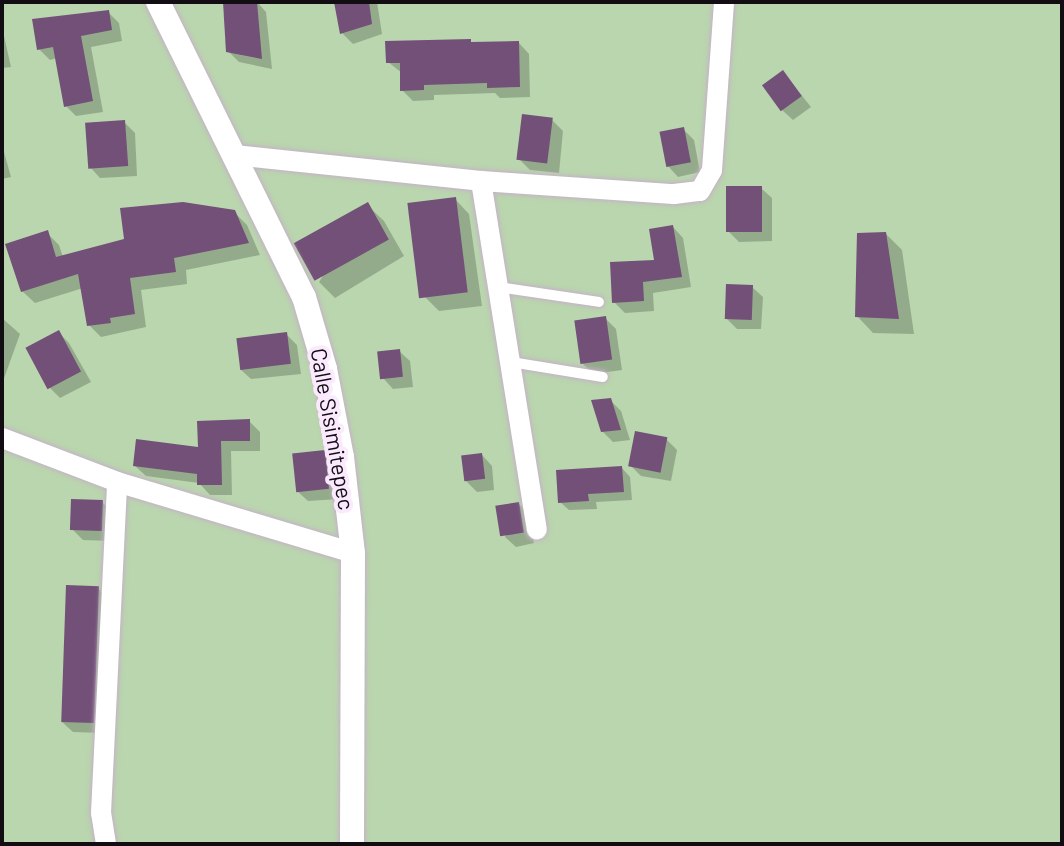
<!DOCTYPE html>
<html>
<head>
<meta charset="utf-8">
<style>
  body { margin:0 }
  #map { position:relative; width:1064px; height:846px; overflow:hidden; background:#eedbf0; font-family:Barlow,sans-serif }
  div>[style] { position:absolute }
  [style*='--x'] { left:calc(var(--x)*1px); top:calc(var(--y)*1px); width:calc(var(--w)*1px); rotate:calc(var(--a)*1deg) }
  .green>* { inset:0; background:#bad6ae; transform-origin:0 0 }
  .shadow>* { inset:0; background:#0003 }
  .building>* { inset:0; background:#725078; transform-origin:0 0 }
  .roads { filter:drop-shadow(0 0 2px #c4b2c6) drop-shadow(0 0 2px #c4b2c6) }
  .service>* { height:10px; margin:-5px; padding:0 5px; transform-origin:5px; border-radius:5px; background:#fff }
  .minor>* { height:20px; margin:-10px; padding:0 10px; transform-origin:10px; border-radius:10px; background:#fff }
  .tertiary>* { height:24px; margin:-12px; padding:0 12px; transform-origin:12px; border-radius:12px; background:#fff }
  span { translate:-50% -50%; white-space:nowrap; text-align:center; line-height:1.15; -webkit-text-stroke:8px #fbe9fe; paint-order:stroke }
  .street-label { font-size:22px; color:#120c13 }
  .frame { position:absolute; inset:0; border:4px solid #120c13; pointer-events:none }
</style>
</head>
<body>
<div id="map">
  <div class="green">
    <div style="left:2px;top:2px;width:1060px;height:842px"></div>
  </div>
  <div class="shadow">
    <div style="clip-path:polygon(240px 2px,257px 2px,266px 12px,272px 69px,239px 62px,228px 51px)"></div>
    <div style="clip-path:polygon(336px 2px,377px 2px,382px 34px,353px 44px,342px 33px)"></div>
    <div style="clip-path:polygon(108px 12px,119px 23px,122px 41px,91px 47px,103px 112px,76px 116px,66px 106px,57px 58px,50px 60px,39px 49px)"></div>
    <div style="clip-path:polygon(2px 27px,11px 67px,2px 68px)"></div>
    <div style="clip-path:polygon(519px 43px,529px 54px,530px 97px,500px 98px,495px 93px,434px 95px,434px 100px,413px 101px,402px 90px,402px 73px,388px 62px)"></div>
    <div style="clip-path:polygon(783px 72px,811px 107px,793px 120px,782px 110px)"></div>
    <div style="clip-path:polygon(552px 120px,563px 131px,559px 173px,530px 170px,519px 159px)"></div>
    <div style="clip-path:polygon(124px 122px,135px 133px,137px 176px,100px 178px,90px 167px)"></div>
    <div style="clip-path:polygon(683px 129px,694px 140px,700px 172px,678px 177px,668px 166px)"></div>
    <div style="clip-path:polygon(2px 145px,11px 177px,2px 179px)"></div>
    <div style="clip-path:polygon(761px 188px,772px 198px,772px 241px,739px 242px,728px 231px)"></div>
    <div style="clip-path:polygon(455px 199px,469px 214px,482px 306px,439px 311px,425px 297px)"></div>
    <div style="clip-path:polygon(367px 205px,384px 221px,404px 256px,335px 298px,319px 282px)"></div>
    <div style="clip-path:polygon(234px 212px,247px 225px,260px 255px,186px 270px,187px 284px,141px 290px,146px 327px,101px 337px,89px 325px,83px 288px,35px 303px,22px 291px,47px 233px,59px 245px,63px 257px)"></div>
    <div style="clip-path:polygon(673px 227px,683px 238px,691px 287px,653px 293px,654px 311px,625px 313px,614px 302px,656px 262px)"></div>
    <div style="clip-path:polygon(886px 234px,902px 250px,914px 334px,873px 333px,857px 316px)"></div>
    <div style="clip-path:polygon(752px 287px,763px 297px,761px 329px,737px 329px,726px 318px)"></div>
    <div style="clip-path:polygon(2px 318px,20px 334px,2px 384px)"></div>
    <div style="clip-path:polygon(605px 318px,616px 329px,622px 370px,593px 374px,582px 363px)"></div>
    <div style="clip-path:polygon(59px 333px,69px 343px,91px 382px,60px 398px,50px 388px)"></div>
    <div style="clip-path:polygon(286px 334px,297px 345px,301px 374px,251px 379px,240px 369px)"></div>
    <div style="clip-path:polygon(399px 351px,410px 361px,413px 387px,393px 389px,383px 378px)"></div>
    <div style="clip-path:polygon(610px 400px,621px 411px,630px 440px,613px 442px,602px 431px)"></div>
    <div style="clip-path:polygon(249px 421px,260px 432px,260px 451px,231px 451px,232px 495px,210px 495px,199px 483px,146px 476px,135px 466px,200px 449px)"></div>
    <div style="clip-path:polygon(666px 439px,677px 450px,671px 481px,641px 476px,630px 465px)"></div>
    <div style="clip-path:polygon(325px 452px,335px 463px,339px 499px,308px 501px,297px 491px)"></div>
    <div style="clip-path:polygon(482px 455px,492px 466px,494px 490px,477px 492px,466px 481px)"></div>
    <div style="clip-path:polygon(622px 468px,630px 477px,632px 500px,596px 502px,597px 509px,569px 510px,560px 502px)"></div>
    <div style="clip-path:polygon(102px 502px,113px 513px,112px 541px,83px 540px,72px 529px)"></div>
    <div style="clip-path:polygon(519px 504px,529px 515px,534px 543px,516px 547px,505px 537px)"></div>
    <div style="clip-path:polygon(98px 588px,109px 599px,102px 733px,73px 732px,62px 722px)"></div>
  </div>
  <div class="building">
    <div style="clip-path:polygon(223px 2px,257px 2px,262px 59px,226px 52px)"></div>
    <div style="clip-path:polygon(334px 2px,369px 2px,372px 24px,340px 34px)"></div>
    <div style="clip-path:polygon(109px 10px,112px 30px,81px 36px,93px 101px,64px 107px,53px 47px,37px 50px,32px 19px)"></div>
    <div style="clip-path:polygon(471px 39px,471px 42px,519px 41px,520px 87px,487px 88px,487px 83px,424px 85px,424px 90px,400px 91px,400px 63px,386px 63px,385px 41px)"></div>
    <div style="left:783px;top:70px;width:32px;height:26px;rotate:54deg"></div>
    <div style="left:522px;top:114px;width:31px;height:46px;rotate:7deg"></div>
    <div style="left:125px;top:120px;width:46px;height:40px;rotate:86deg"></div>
    <div style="left:684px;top:127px;width:36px;height:25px;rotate:79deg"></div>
    <div style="left:726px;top:186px;width:36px;height:46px"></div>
    <div style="left:456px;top:197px;width:96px;height:49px;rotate:83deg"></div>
    <div style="clip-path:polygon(183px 202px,235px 210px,249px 243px,174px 258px,176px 272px,130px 278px,135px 314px,110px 318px,111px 323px,87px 326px,78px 274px,21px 292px,5px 244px,48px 230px,56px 257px,124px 239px,120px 208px)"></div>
    <div style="left:368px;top:202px;width:43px;height:85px;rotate:61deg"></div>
    <div style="clip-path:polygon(673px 225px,682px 277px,643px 282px,644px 301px,612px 303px,610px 262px,654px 260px,649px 229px)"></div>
    <div style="clip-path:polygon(886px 232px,899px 319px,855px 317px,857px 233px)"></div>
    <div style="left:726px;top:284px;width:27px;height:35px;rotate:2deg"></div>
    <div style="left:606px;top:316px;width:44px;height:32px;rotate:82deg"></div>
    <div style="left:59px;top:330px;width:47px;height:38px;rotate:62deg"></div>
    <div style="left:287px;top:332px;width:32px;height:51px;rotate:83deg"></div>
    <div style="left:400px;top:349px;width:28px;height:23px;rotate:84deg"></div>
    <div style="clip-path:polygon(611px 398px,621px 430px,601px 432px,591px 400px)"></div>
    <div style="clip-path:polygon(250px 419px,250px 441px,221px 441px,222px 485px,197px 485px,197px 474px,133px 466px,136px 439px,198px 447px,197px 421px)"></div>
    <div style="left:635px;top:431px;width:33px;height:36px;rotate:11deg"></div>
    <div style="left:325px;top:450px;width:39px;height:33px;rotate:84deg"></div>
    <div style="left:482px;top:453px;width:26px;height:21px;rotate:83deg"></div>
    <div style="clip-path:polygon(622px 466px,624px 492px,588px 494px,589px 501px,558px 503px,556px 470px)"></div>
    <div style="left:71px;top:499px;width:32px;height:31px;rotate:2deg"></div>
    <div style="left:519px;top:502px;width:31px;height:24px;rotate:81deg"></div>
    <div style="left:66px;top:585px;width:33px;height:137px;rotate:2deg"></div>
  </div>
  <div class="roads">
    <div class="service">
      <div style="--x:498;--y:287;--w:102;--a:8.4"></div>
      <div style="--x:511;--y:362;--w:93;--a:9.3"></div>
    </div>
    <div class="minor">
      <div style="--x:234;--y:155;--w:248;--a:6"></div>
      <div style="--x:481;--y:181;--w:193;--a:3.9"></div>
      <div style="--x:674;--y:194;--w:26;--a:-7"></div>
      <div style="--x:700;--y:191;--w:24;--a:-60"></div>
      <div style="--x:712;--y:170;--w:168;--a:-85.9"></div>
      <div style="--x:481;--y:181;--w:353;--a:80.9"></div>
      <div style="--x:2;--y:438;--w:123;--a:20.9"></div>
      <div style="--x:117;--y:482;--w:246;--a:16.7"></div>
      <div style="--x:106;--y:844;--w:31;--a:-99"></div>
      <div style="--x:101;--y:813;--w:331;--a:-87.2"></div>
    </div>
    <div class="tertiary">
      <div style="--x:158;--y:2;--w:329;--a:63.7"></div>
      <div style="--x:304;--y:297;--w:75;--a:73.7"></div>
      <div style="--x:325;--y:369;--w:90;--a:79.1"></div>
      <div style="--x:342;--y:457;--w:97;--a:83.5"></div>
      <div style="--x:353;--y:553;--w:291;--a:90.2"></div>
    </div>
  </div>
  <div class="street-label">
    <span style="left:333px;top:429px;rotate:80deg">Calle Sisimitepec</span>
  </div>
  <div class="frame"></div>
</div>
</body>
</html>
